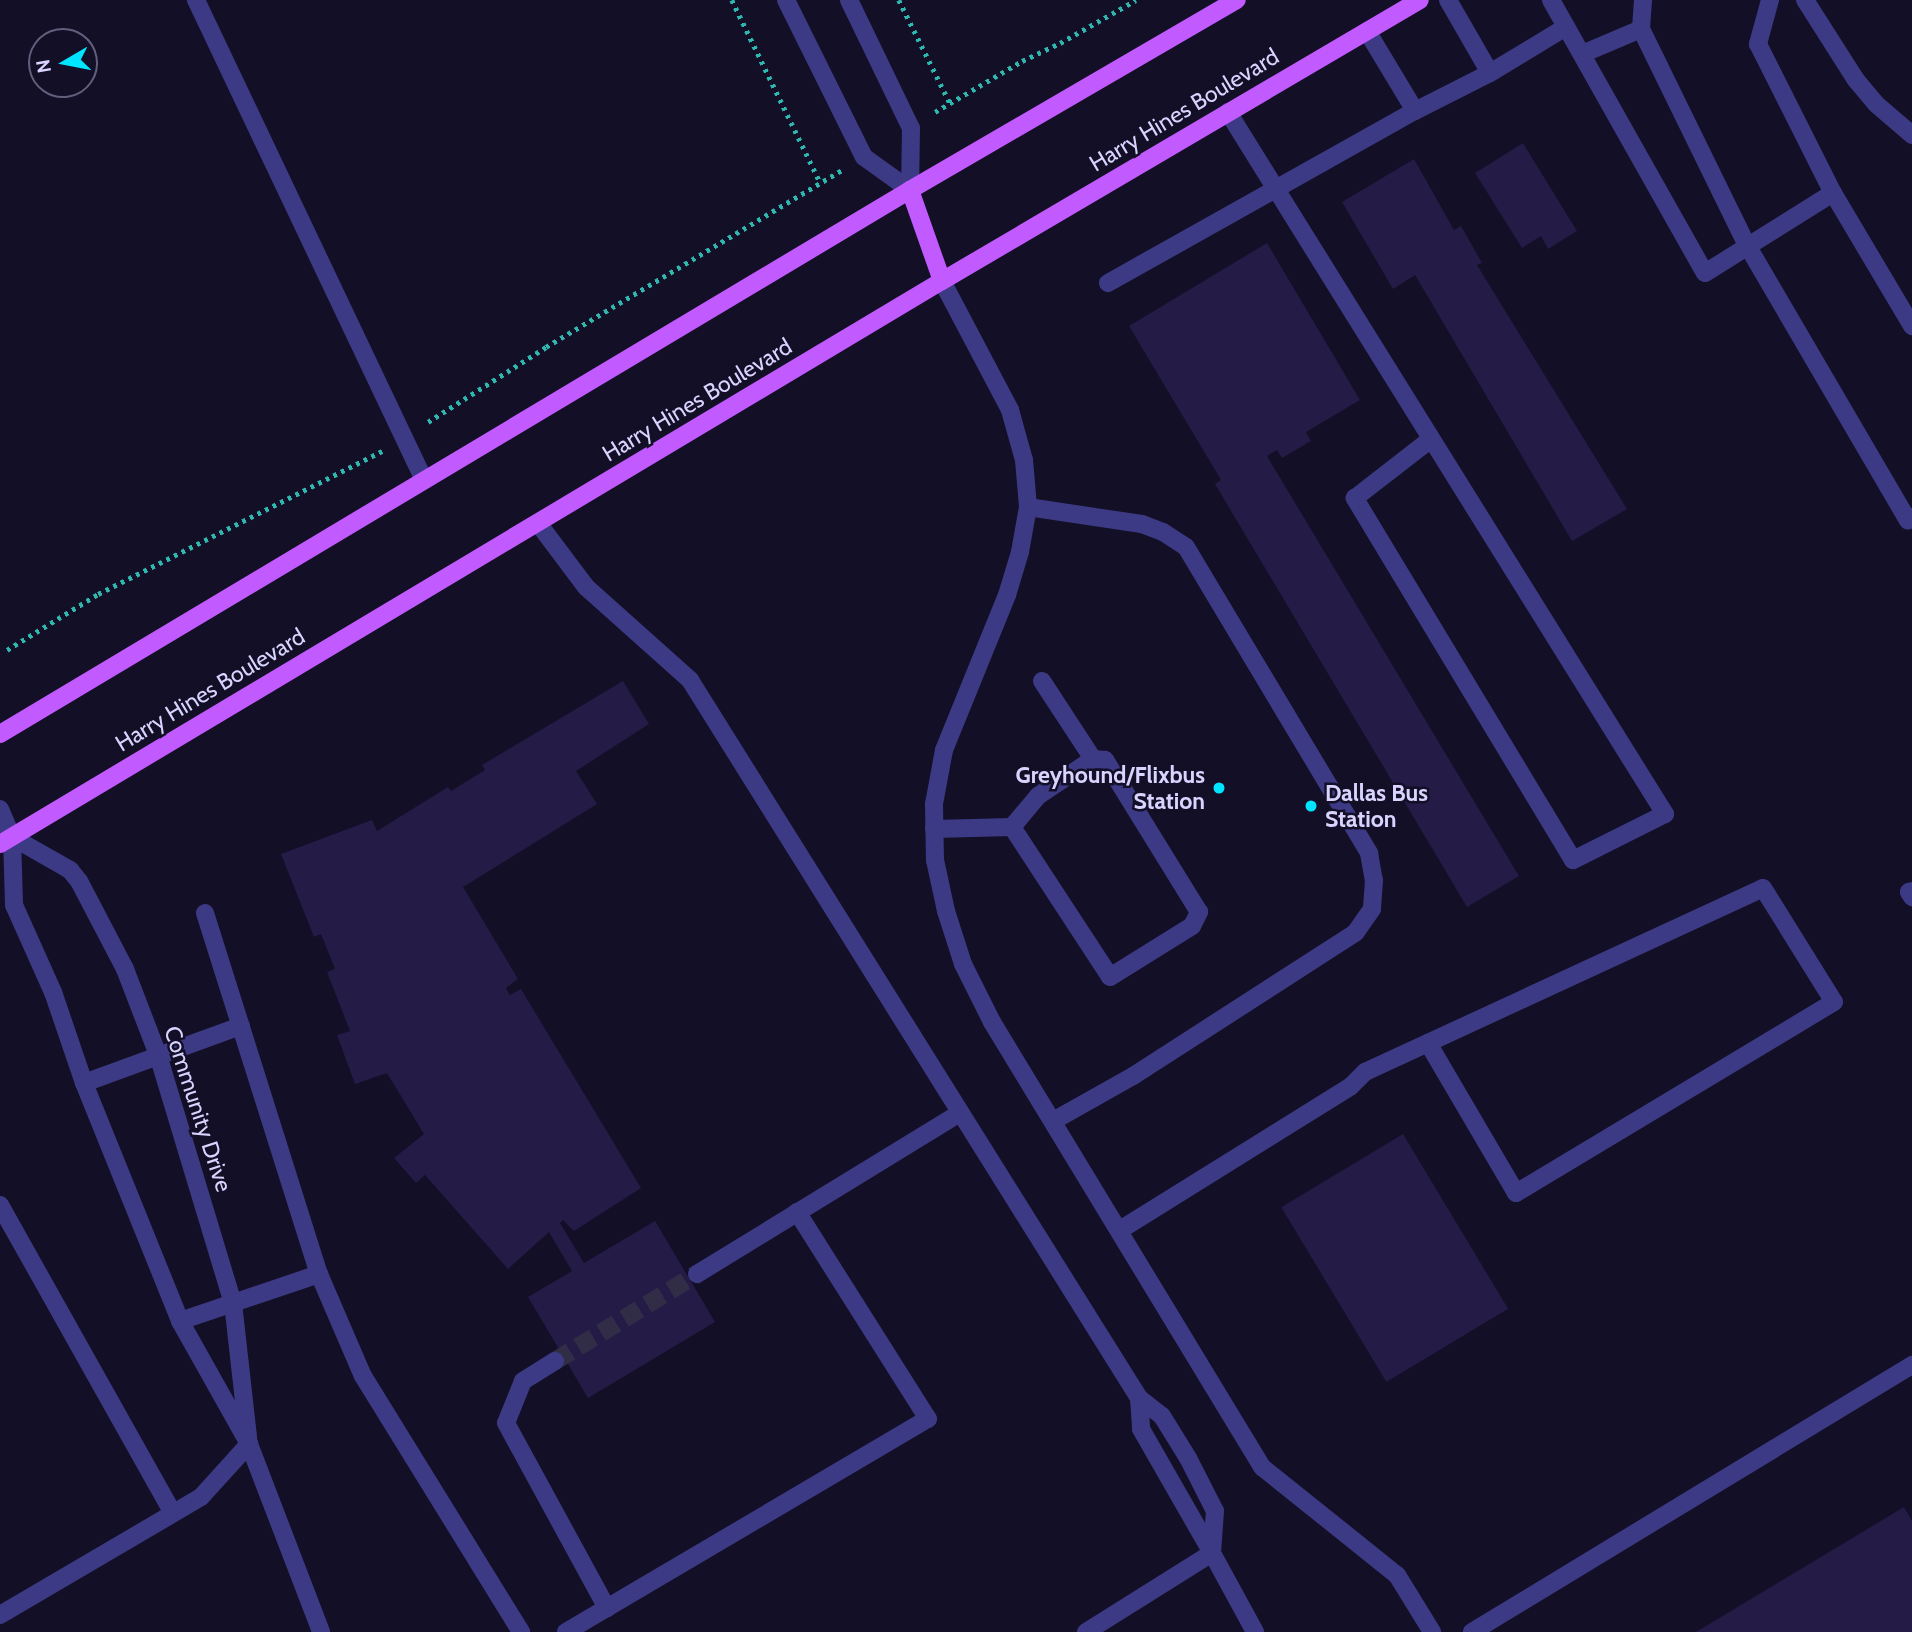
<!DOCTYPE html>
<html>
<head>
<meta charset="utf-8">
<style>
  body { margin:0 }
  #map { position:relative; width:1912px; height:1632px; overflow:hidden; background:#130f26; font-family:Cabin,sans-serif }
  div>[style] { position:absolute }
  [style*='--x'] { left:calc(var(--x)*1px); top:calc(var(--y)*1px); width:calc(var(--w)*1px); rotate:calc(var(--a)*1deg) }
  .building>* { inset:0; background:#241b47; transform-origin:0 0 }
  .minor-tunnel>* { height:18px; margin-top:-9px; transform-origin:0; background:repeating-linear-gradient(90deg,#312d47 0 18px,transparent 0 27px) }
  .path>* { height:4.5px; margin-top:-2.25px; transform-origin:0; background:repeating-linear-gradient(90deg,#2fb8b0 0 3.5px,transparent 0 8.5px) }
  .minor>* { height:18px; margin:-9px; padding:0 9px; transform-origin:9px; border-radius:9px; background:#3d3a85 }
  .major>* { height:18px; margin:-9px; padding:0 9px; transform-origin:9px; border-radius:9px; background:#c25bff }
  .dots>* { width:19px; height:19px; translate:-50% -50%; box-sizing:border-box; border:4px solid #130f26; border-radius:50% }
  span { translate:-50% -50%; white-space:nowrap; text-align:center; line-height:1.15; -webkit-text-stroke:5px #130f26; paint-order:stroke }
  .street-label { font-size:23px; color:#d9d4ff }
  .poi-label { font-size:23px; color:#d9d4ff; font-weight:700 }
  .right { translate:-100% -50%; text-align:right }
  .left { translate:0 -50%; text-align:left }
  .north { position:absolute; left:28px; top:28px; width:70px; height:70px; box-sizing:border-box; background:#130f26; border:2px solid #625e7d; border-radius:50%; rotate:260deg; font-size:19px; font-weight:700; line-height:28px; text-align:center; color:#d9d4ff }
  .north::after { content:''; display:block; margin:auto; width:24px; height:32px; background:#00e5ff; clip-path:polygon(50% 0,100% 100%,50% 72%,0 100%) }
</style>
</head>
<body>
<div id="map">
  <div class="building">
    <div style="clip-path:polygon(1523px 143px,1577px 231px,1548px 249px,1541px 236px,1522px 248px,1475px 173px)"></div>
    <div style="clip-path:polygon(1414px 159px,1454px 230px,1461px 226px,1482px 263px,1477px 265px,1627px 509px,1572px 541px,1415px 275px,1393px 289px,1342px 202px)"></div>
    <div style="clip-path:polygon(1267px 243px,1360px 400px,1306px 432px,1311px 441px,1282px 458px,1277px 450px,1267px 456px,1519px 876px,1467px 907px,1215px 484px,1221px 480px,1129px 326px)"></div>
    <div style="clip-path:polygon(623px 681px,649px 724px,576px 771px,597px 804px,463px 887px,518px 979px,506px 988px,510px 995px,521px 989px,641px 1188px,574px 1231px,563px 1220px,560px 1223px,584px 1263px,655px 1221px,715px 1322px,588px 1398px,528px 1297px,572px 1271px,549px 1232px,508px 1269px,425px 1175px,416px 1183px,394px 1158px,424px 1134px,387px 1073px,355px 1084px,337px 1035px,350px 1031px,327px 972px,335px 969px,321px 934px,314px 937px,281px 854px,372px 820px,377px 831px,448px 787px,451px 791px,485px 770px,482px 765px)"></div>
    <div style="left:1403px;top:1134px;width:204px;height:142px;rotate:59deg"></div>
    <div style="clip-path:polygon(1904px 1507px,1912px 1521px,1912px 1632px,1696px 1632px)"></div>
  </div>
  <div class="minor-tunnel">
    <div style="--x:555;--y:1361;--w:167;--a:-31.5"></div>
  </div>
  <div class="path">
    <div style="--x:732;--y:0;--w:202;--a:64.2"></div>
    <div style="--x:899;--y:0;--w:115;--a:63.7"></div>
    <div style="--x:935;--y:112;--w:101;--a:-30.4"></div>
    <div style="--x:1022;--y:61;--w:42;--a:-25.3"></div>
    <div style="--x:1060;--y:43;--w:87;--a:-29.5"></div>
    <div style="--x:428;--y:422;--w:140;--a:-32.4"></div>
    <div style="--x:546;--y:347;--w:345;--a:-30.9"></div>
    <div style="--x:7;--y:650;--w:107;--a:-31.6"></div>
    <div style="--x:98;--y:594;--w:318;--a:-26.7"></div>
  </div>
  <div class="minor">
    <div style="--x:196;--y:0;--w:531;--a:64.59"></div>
    <div style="--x:786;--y:0;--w:175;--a:63.6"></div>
    <div style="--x:864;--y:157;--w:57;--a:35.7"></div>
    <div style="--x:849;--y:0;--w:142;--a:64.2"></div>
    <div style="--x:911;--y:128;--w:62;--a:90.9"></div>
    <div style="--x:1448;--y:0;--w:84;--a:60.1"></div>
    <div style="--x:1551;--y:0;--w:313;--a:60.6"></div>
    <div style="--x:1705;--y:273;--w:151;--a:-32"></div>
    <div style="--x:1643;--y:0;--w:29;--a:94"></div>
    <div style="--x:1641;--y:29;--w:241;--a:63.9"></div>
    <div style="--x:1747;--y:245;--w:319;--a:59.7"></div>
    <div style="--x:1908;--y:520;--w:5;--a:-37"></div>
    <div style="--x:1770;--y:0;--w:46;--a:105.3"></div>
    <div style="--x:1758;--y:44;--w:167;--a:63.3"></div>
    <div style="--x:1833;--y:193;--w:155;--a:59.3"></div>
    <div style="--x:1805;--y:0;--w:95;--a:57.5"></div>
    <div style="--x:1856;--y:80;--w:31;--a:50"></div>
    <div style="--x:1876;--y:104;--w:48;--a:40.7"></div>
    <div style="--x:1367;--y:31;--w:93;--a:59"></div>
    <div style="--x:1582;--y:54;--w:64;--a:-23"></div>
    <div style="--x:1228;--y:112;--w:827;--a:58.1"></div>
    <div style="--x:1665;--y:814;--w:103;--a:153.4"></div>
    <div style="--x:1573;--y:860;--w:423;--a:-121.1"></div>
    <div style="--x:1355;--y:498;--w:96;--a:-37.8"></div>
    <div style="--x:942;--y:281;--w:146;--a:62.2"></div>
    <div style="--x:1010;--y:410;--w:52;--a:74.4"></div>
    <div style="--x:1024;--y:460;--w:47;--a:85.1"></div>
    <div style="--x:1028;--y:507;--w:46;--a:100.1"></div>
    <div style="--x:1020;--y:552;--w:45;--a:106.8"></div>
    <div style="--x:1007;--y:595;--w:167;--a:112.1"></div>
    <div style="--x:944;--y:750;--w:55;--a:100.5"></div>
    <div style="--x:934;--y:804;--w:56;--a:89"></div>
    <div style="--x:935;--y:860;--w:52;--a:77.8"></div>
    <div style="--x:946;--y:911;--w:56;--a:72.2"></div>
    <div style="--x:963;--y:964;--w:65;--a:63.4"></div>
    <div style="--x:992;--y:1022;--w:521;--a:58.75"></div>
    <div style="--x:1262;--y:1467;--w:173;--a:38.7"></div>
    <div style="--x:1397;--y:1575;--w:67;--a:58.4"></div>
    <div style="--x:1108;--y:283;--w:352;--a:-29.3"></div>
    <div style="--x:1415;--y:111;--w:84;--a:-26.9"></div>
    <div style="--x:1490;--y:73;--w:89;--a:-31.2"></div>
    <div style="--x:1028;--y:507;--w:115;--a:8.5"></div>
    <div style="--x:1142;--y:524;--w:22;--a:21"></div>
    <div style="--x:1163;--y:532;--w:27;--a:33"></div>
    <div style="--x:1186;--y:547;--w:357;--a:59.1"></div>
    <div style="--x:1369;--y:853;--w:27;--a:80"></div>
    <div style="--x:1374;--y:880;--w:29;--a:94"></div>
    <div style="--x:1372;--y:909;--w:29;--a:125"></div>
    <div style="--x:1355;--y:933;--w:264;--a:147.2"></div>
    <div style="--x:1133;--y:1076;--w:92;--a:150.6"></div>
    <div style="--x:538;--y:523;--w:80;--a:53.1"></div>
    <div style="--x:586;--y:587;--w:140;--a:41.8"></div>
    <div style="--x:690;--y:680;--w:847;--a:57.98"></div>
    <div style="--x:1139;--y:1398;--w:29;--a:38"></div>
    <div style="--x:1162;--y:1416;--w:49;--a:58.2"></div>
    <div style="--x:1188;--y:1458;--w:59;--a:63"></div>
    <div style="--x:1215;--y:1511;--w:42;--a:94.1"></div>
    <div style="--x:1042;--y:681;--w:93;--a:56.8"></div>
    <div style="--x:0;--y:809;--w:30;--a:67"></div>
    <div style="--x:12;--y:837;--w:68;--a:88.3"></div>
    <div style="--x:14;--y:905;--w:95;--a:65.9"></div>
    <div style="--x:53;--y:992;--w:96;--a:71.2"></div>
    <div style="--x:84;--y:1083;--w:257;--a:68"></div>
    <div style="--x:180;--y:1321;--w:141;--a:60.7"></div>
    <div style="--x:249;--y:1444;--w:201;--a:69"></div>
    <div style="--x:934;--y:829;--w:78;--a:-1.5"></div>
    <div style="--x:1012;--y:827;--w:179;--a:56.8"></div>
    <div style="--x:1110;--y:977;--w:97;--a:-31.9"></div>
    <div style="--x:1192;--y:926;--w:16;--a:-63"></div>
    <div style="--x:1199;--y:912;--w:179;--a:-121.7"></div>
    <div style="--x:1105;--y:760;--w:12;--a:-175"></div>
    <div style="--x:1093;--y:759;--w:66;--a:146.1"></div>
    <div style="--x:1038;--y:796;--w:40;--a:130"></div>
    <div style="--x:12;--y:837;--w:67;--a:29.6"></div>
    <div style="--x:70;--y:870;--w:14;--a:51"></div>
    <div style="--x:79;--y:881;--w:99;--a:62.4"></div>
    <div style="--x:125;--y:969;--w:92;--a:69"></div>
    <div style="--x:158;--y:1055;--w:259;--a:73.2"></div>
    <div style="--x:233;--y:1303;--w:135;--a:83.6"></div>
    <div style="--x:1912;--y:891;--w:3;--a:162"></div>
    <div style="--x:1909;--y:892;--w:6;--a:59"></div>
    <div style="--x:205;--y:913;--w:379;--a:72.5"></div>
    <div style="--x:84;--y:1083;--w:167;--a:-20"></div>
    <div style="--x:0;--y:1205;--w:353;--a:60.7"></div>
    <div style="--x:1120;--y:1230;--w:272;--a:-31.9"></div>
    <div style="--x:1351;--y:1086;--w:20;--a:-45"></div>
    <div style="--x:1365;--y:1072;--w:438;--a:-24.8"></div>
    <div style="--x:1763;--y:888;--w:134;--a:58.1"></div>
    <div style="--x:1834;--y:1002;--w:371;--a:149"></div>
    <div style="--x:1516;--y:1193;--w:174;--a:-120.4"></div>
    <div style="--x:697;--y:1274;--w:308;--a:-31.5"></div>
    <div style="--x:180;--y:1321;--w:147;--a:-18.7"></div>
    <div style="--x:319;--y:1274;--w:111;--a:66.7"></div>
    <div style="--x:363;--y:1376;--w:301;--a:58.3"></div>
    <div style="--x:555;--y:1361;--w:38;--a:148"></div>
    <div style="--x:523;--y:1381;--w:45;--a:112"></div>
    <div style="--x:506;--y:1423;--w:211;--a:61.4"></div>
    <div style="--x:1139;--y:1398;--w:31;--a:86"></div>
    <div style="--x:1141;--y:1429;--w:143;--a:60.2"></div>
    <div style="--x:0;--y:1615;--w:233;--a:-30.4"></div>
    <div style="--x:201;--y:1497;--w:72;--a:-47.8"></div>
    <div style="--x:566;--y:1632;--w:420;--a:-30.5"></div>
    <div style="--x:928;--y:1419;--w:245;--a:-122.3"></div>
    <div style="--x:1086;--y:1632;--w:149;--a:-32.1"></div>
    <div style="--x:1212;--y:1553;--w:90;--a:61.4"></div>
    <div style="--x:1472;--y:1632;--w:515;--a:-31.25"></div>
  </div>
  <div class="major">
    <div style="--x:910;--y:190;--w:96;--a:70.6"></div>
    <div style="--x:0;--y:734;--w:1060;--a:-30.87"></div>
    <div style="--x:910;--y:190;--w:378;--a:-30.2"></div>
    <div style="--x:0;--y:844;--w:1097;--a:-30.87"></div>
    <div style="--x:942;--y:281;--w:554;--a:-30.45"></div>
  </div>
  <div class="dots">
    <div style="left:1219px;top:788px;background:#00e5ff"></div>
    <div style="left:1311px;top:806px;background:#00e5ff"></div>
  </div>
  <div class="street-label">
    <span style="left:1184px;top:110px;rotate:-31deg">Harry Hines Boulevard</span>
    <span style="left:697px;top:400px;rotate:-31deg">Harry Hines Boulevard</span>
    <span style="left:210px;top:690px;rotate:-31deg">Harry Hines Boulevard</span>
    <span style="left:198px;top:1109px;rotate:72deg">Community Drive</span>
  </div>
  <div class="poi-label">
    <span class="right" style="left:1205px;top:788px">Greyhound/Flixbus<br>Station</span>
    <span class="left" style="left:1325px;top:806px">Dallas Bus<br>Station</span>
  </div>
  <div class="north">N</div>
</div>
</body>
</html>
